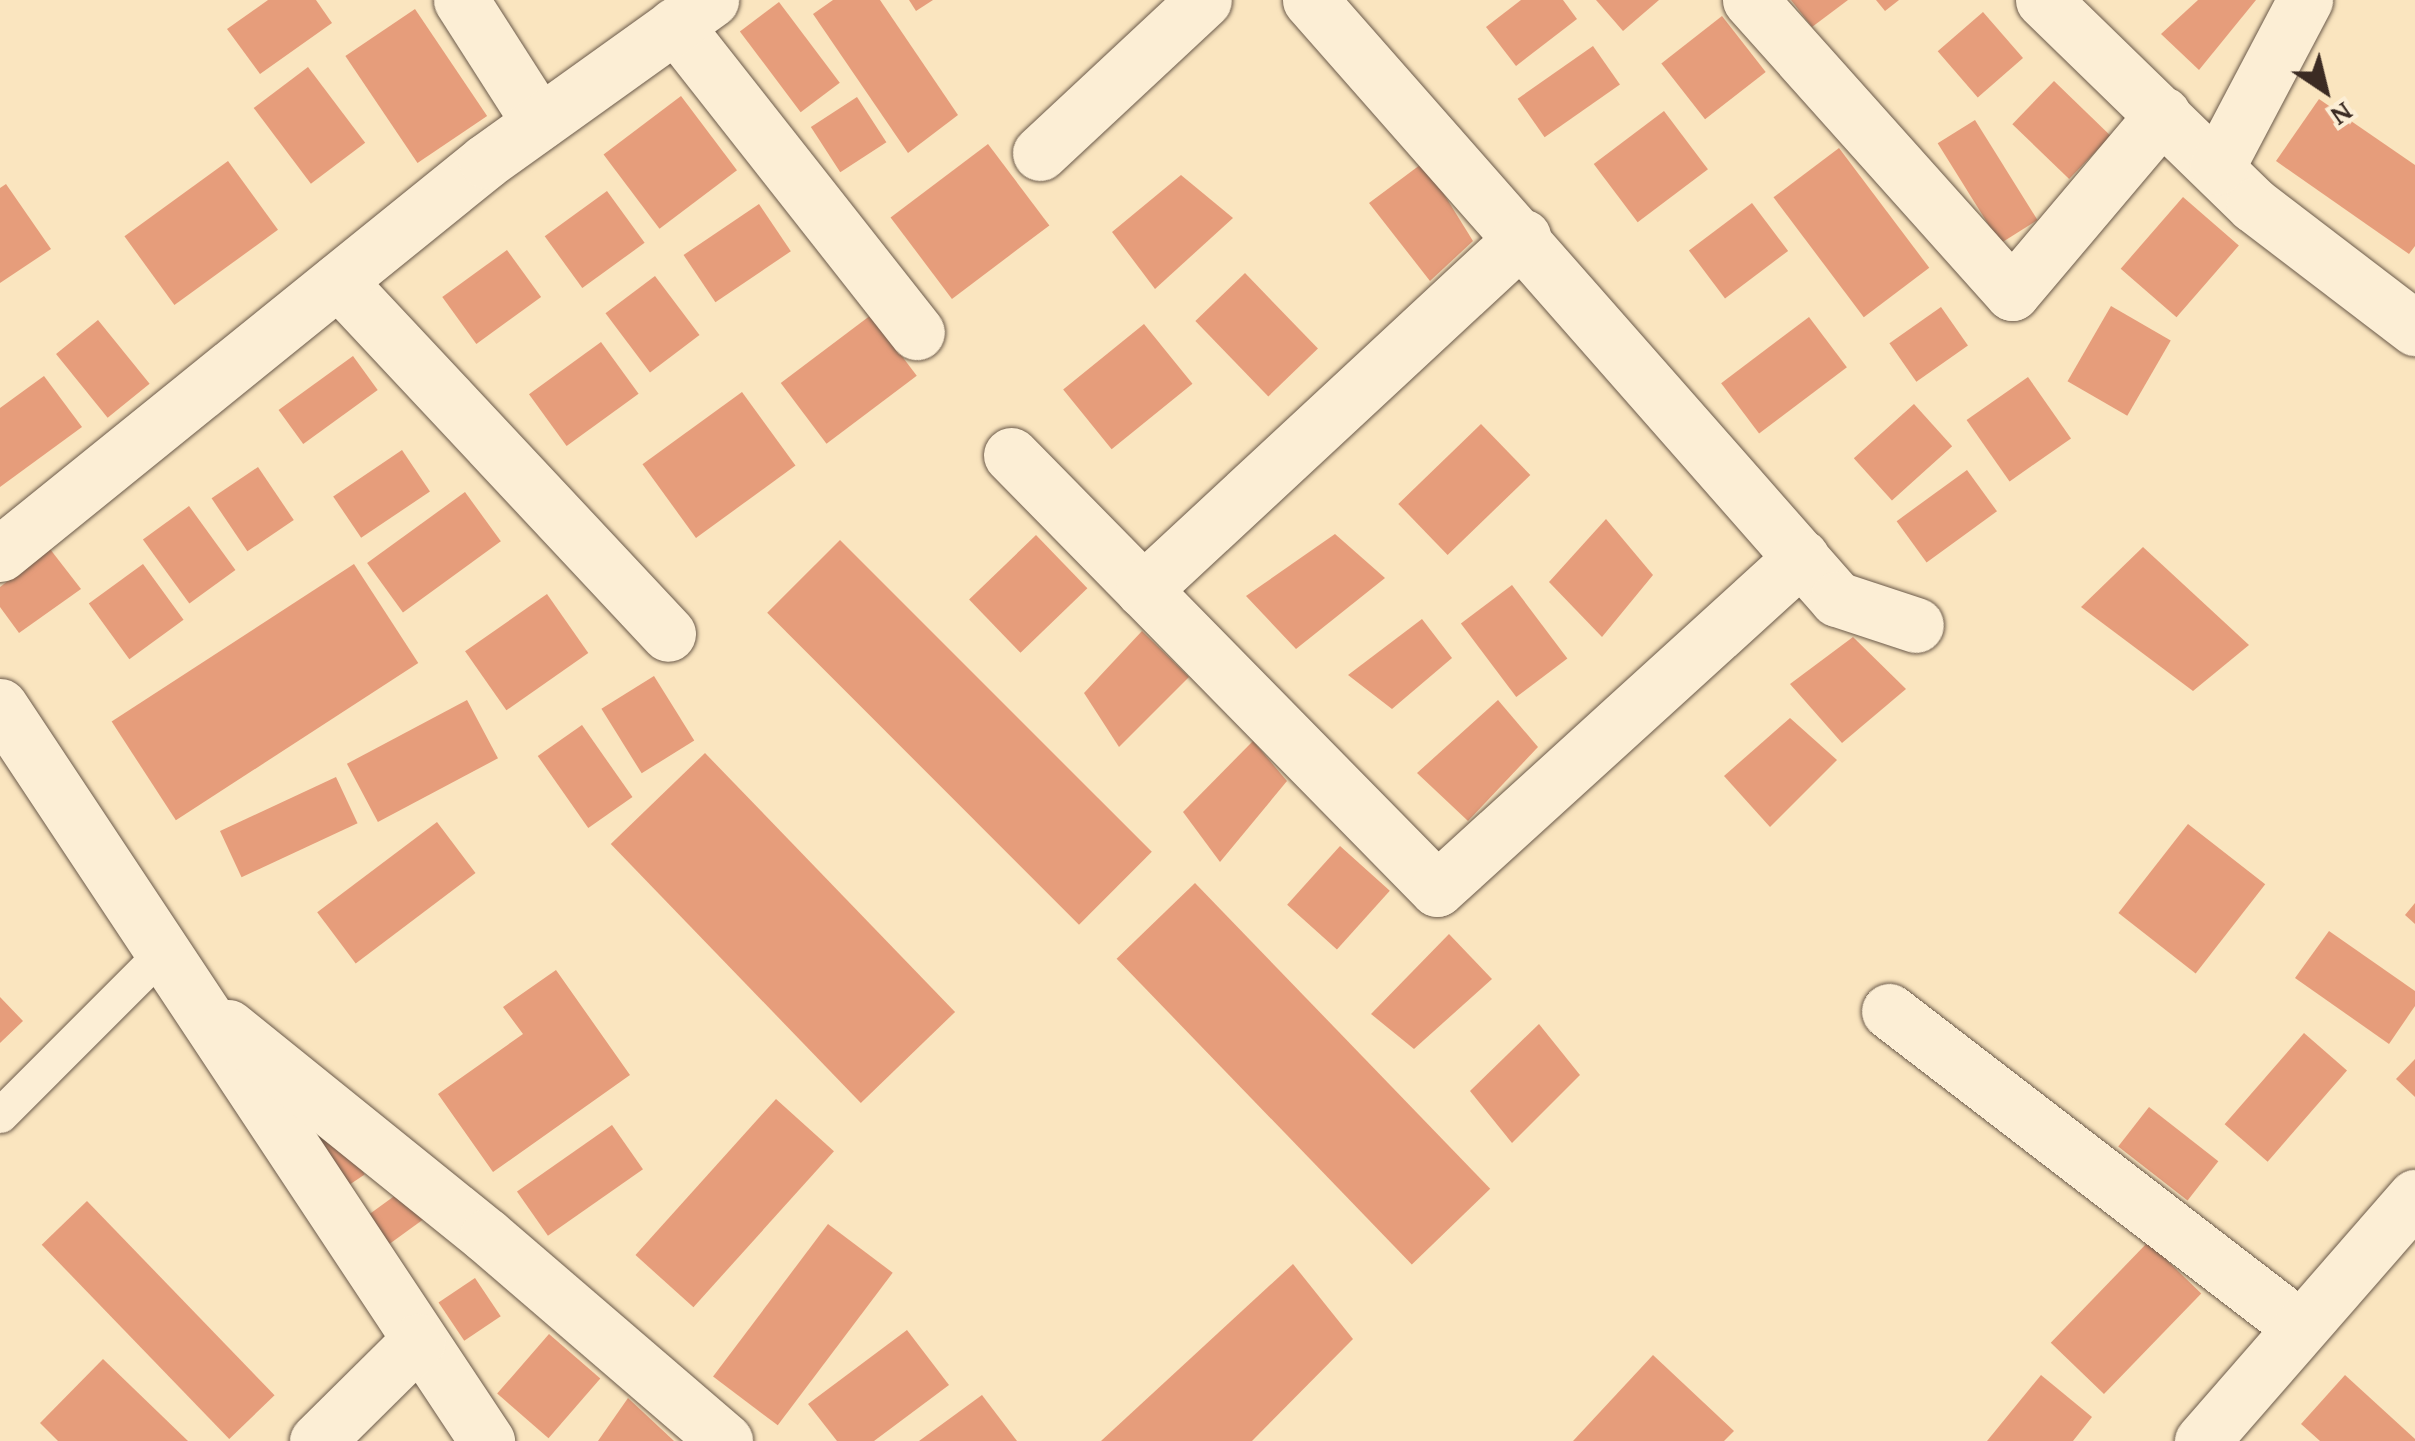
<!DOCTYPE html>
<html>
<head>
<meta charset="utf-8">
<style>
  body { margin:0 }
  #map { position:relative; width:2415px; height:1441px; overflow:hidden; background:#fae5bf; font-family:"Gentium Book Plus",serif }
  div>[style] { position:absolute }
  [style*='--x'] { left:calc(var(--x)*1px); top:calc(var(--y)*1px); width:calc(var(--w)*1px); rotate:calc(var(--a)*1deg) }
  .building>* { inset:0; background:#e69d7b; transform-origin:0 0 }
  .roads { filter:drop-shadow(0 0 2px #6b5a4a) drop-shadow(0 0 2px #6b5a4a) }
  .service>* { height:35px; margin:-17.5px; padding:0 17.5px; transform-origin:17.5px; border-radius:17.5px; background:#fceed5 }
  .minor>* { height:55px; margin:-27.5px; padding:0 27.5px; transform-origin:27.5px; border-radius:27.5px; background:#fceed5 }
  span { translate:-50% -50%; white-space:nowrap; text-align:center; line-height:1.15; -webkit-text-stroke:8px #fceed5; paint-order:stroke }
  .north { position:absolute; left:2275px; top:40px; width:100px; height:100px; -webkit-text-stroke:8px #fceed5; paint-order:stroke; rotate:145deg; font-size:28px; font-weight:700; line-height:40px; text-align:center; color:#3b2b23 }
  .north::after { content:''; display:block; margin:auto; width:35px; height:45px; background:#3b2b23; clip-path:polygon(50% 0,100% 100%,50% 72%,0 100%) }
</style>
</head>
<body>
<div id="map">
  <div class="building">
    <div style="clip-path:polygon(268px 0,316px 0,332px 23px,260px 74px,227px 29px)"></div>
    <div style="clip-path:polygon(833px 0,880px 0,958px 115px,908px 153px,813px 14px)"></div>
    <div style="clip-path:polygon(909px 0,933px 0,916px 11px)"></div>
    <div style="clip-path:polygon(1521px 0,1563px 0,1577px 19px,1516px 66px,1486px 27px)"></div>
    <div style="clip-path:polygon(1596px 0,1659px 0,1623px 31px)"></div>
    <div style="clip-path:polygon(1791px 0,1848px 0,1812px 27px)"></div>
    <div style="clip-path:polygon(1876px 0,1899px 0,1885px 11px)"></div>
    <div style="clip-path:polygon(2198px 0,2256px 0,2199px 70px,2161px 34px)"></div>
    <div style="left:779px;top:2px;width:101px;height:49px;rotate:53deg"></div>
    <div style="left:415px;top:9px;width:129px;height:84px;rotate:56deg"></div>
    <div style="left:1983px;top:12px;width:61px;height:60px;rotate:49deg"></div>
    <div style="left:1722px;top:16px;width:71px;height:77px;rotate:52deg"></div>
    <div style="left:1593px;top:46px;width:47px;height:92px;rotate:55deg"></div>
    <div style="left:308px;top:67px;width:95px;height:68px;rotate:53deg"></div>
    <div style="left:2054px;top:81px;width:79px;height:60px;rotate:44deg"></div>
    <div style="left:681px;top:96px;width:93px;height:97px;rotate:53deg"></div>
    <div style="left:857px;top:97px;width:54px;height:55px;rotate:57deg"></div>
    <div style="clip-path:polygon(2319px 99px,2415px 165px,2415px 246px,2409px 254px,2276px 161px)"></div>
    <div style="left:1664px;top:111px;width:73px;height:88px;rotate:53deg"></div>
    <div style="left:1975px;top:120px;width:118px;height:44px;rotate:58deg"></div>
    <div style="left:988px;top:144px;width:102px;height:122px;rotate:53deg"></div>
    <div style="left:1839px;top:148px;width:150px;height:82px;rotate:53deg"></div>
    <div style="left:228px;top:161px;width:85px;height:128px;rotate:54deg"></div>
    <div style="clip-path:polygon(1424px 162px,1473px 241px,1430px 281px,1369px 203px)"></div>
    <div style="clip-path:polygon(1181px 175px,1233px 218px,1155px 289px,1112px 232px)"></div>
    <div style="clip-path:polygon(6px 184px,51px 249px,0 283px,0 188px)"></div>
    <div style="left:607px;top:191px;width:64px;height:77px;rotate:54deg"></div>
    <div style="left:2183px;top:197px;width:74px;height:95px;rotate:41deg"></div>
    <div style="left:1752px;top:203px;width:60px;height:79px;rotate:53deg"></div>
    <div style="left:759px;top:204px;width:57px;height:91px;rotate:56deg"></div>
    <div style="left:507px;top:250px;width:58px;height:80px;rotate:54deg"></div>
    <div style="left:1245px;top:273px;width:105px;height:69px;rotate:46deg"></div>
    <div style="left:655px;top:276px;width:74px;height:62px;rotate:53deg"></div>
    <div style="left:2111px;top:306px;width:69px;height:87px;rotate:30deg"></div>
    <div style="left:1941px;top:307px;width:47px;height:63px;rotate:55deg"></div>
    <div style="left:871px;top:315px;width:76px;height:113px;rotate:53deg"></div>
    <div style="left:1809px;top:317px;width:63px;height:110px;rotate:53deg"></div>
    <div style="left:98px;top:320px;width:82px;height:54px;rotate:51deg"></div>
    <div style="left:1144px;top:324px;width:77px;height:104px;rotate:51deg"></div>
    <div style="left:601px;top:342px;width:64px;height:89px;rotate:54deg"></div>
    <div style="left:353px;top:356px;width:42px;height:92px;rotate:54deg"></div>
    <div style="clip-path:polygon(44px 376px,82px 427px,0 487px,0 408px)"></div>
    <div style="left:2028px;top:377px;width:75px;height:75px;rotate:55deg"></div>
    <div style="left:742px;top:392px;width:91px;height:123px;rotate:54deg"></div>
    <div style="left:1914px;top:404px;width:57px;height:81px;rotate:48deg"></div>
    <div style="left:1481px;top:424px;width:71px;height:115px;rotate:46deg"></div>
    <div style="left:402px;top:450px;width:50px;height:83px;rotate:56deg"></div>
    <div style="left:258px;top:467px;width:64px;height:56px;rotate:56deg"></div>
    <div style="left:1967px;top:470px;width:51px;height:87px;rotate:54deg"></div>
    <div style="left:465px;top:492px;width:61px;height:121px;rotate:54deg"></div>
    <div style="left:189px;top:506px;width:79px;height:57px;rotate:54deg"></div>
    <div style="clip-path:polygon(1606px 519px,1653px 575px,1602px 637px,1549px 582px)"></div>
    <div style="clip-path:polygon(1335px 534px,1385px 578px,1296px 649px,1246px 596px)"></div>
    <div style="left:1036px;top:535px;width:74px;height:93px;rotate:46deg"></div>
    <div style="left:840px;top:540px;width:441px;height:103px;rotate:45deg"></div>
    <div style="clip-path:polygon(2143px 547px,2249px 645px,2193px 691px,2081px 607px)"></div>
    <div style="clip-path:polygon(50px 549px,81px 589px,19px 633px,0 607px,0 587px)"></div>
    <div style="left:143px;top:564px;width:69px;height:67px;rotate:54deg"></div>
    <div style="left:354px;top:564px;width:118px;height:289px;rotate:57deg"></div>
    <div style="left:1512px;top:585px;width:92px;height:64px;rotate:53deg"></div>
    <div style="left:547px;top:594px;width:72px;height:100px;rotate:55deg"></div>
    <div style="clip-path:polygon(1422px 619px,1452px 658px,1392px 709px,1348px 675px)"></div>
    <div style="clip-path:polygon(1142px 631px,1189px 677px,1119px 747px,1084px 693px)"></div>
    <div style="clip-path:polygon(1853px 637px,1906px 689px,1842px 743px,1790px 684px)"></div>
    <div style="left:654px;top:676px;width:76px;height:62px;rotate:58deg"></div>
    <div style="left:467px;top:700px;width:66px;height:136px;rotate:62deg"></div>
    <div style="clip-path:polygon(1498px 700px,1538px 747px,1468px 821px,1417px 773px)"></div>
    <div style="clip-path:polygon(1790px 718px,1837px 760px,1770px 827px,1724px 776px)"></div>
    <div style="left:582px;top:725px;width:88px;height:54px;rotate:55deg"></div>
    <div style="clip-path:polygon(1253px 741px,1287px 781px,1220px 862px,1183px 812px)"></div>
    <div style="left:705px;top:753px;width:360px;height:131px;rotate:46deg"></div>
    <div style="left:336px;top:777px;width:51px;height:128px;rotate:65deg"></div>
    <div style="left:437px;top:822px;width:64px;height:150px;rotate:53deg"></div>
    <div style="left:2188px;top:824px;width:98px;height:113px;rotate:38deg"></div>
    <div style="left:1340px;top:846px;width:67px;height:79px;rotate:42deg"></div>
    <div style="left:1195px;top:883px;width:425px;height:109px;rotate:46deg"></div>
    <div style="clip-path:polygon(2415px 903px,2415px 924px,2405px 915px)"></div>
    <div style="clip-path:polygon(2329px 931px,2415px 991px,2415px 1006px,2389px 1044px,2295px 978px)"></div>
    <div style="clip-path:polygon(1449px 934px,1492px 979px,1414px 1049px,1371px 1014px)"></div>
    <div style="clip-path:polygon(556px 970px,630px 1075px,493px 1172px,438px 1094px,523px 1034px,503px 1007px)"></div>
    <div style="clip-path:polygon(0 997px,23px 1021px,0 1043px)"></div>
    <div style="clip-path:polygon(1539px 1024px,1580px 1075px,1512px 1143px,1470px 1091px)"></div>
    <div style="left:2304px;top:1033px;width:57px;height:121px;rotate:41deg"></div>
    <div style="clip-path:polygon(2415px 1059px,2415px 1097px,2396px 1079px)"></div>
    <div style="left:776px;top:1099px;width:78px;height:210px;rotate:42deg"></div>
    <div style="left:2149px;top:1107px;width:88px;height:50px;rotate:38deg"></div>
    <div style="left:330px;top:1123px;width:62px;height:27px;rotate:56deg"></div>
    <div style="left:612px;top:1125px;width:54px;height:116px;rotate:55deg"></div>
    <div style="left:404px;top:1189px;width:36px;height:51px;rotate:54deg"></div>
    <div style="left:87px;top:1201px;width:270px;height:63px;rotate:46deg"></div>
    <div style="left:828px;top:1224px;width:81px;height:191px;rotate:37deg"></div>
    <div style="left:2148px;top:1242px;width:74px;height:140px;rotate:44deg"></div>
    <div style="clip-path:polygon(1293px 1264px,1353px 1339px,1252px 1441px,1101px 1441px)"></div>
    <div style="left:475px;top:1278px;width:46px;height:44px;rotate:56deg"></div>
    <div style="clip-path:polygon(907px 1330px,949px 1385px,874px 1441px,837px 1441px,808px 1404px)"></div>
    <div style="left:549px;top:1334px;width:68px;height:79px;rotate:41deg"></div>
    <div style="clip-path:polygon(1653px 1355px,1734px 1431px,1724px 1441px,1573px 1441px)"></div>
    <div style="clip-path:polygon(103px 1359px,188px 1441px,58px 1441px,40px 1423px)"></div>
    <div style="clip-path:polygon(2041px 1375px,2092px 1417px,2073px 1441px,1987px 1441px)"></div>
    <div style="clip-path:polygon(2345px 1375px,2415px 1439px,2415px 1441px,2320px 1441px,2301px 1424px)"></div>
    <div style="clip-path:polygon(982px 1395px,1017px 1441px,919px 1441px)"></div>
    <div style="clip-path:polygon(628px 1398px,674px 1441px,598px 1441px)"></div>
  </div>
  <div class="roads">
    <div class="service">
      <div style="--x:0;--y:1115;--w:229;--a:-45"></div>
    </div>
    <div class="minor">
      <div style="--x:461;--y:0;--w:145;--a:57.4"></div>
      <div style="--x:1310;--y:0;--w:798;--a:48.66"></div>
      <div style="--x:1837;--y:599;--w:83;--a:18.2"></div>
      <div style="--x:1750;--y:0;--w:393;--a:48.2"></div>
      <div style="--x:2012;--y:293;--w:234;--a:-49.8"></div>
      <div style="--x:2043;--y:0;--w:294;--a:44.2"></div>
      <div style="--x:2254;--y:205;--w:203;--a:37.4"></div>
      <div style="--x:675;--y:25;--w:391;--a:51.8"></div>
      <div style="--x:1040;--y:153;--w:224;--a:-43"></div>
      <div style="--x:2217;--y:167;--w:189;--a:-62.2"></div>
      <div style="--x:338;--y:281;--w:483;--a:46.9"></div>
      <div style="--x:1011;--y:455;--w:608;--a:45.53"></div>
      <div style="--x:1437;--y:889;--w:493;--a:-42.3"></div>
      <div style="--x:0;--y:554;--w:625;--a:-38.96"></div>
      <div style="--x:486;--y:161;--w:277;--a:-35.6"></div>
      <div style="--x:1143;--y:590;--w:519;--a:-42.89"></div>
      <div style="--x:0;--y:706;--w:882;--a:56.47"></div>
      <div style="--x:1889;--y:1011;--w:518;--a:37.56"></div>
      <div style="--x:228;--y:1027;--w:333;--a:38.9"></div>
      <div style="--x:487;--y:1236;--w:314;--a:40.7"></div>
      <div style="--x:317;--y:1441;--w:142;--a:-44.7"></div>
      <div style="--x:2202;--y:1441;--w:324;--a:-48.9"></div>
    </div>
  </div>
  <div class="north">N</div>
</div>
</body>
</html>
